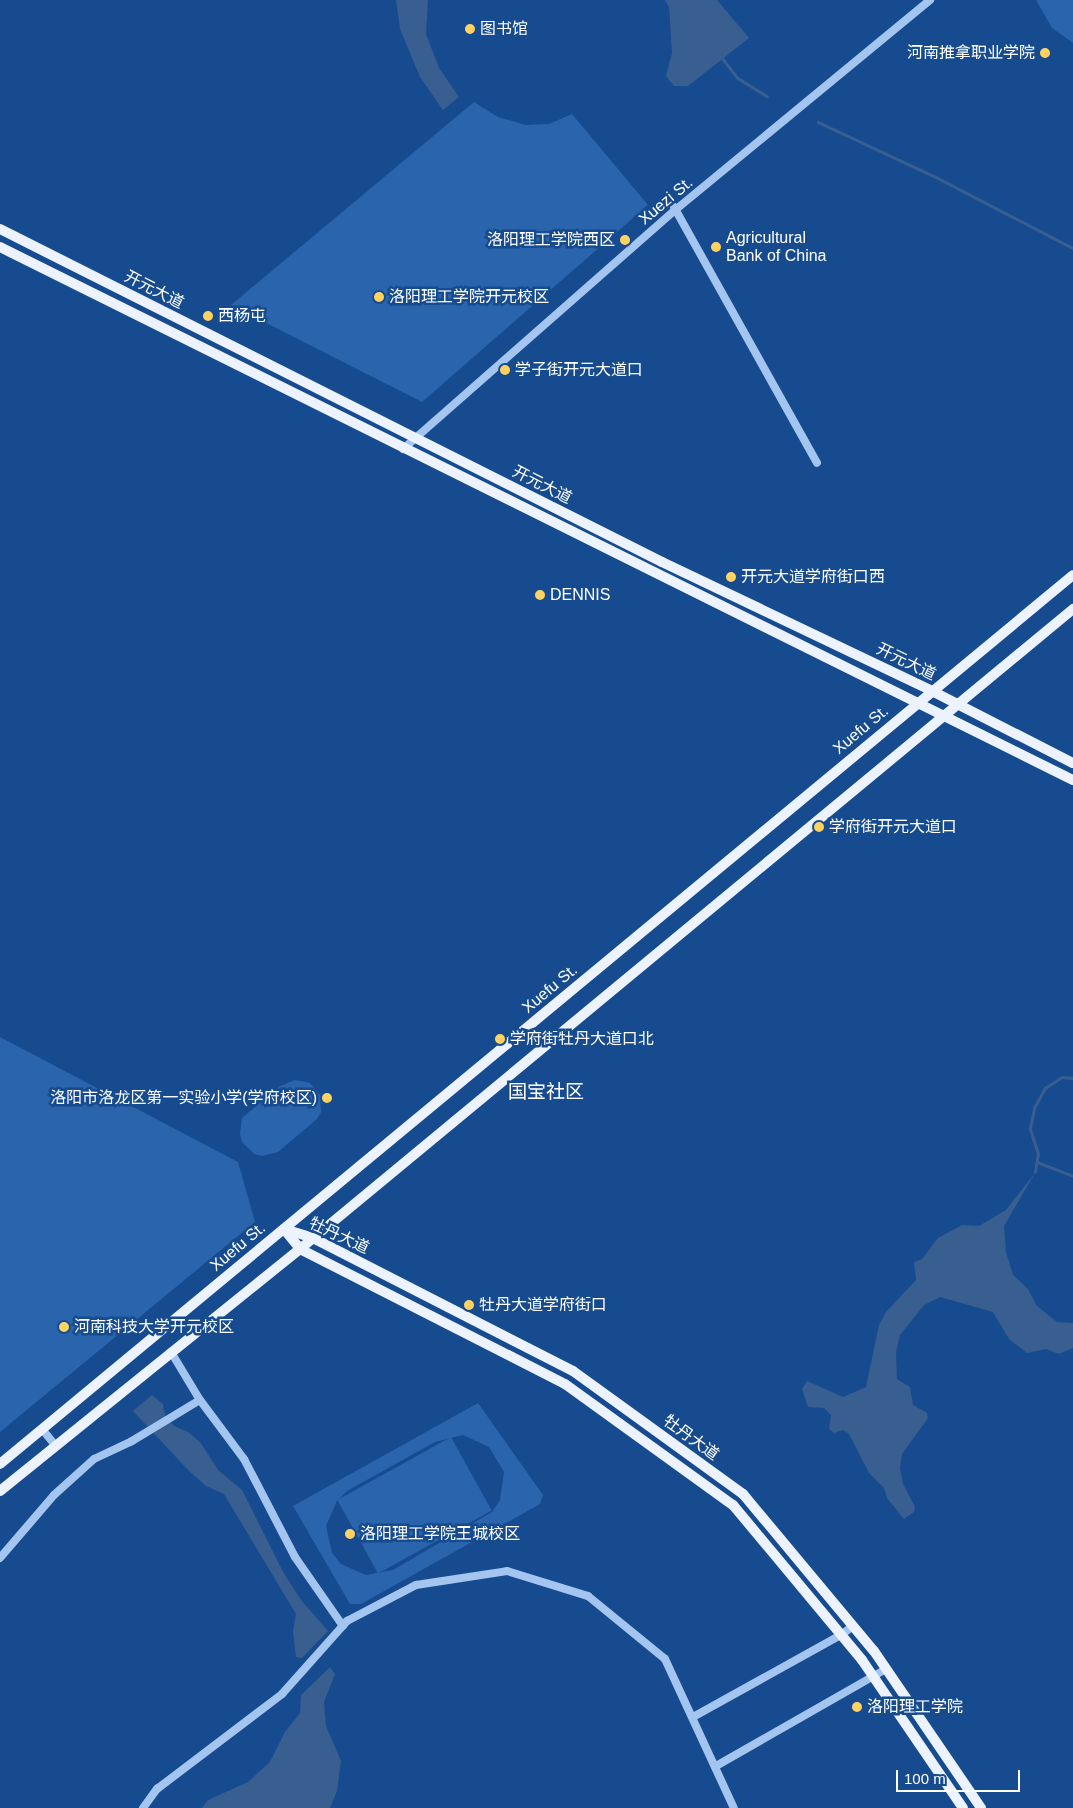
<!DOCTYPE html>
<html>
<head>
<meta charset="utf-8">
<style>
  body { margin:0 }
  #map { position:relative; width:1073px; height:1808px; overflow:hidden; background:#174b8f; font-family:Arial,"Noto Sans SC",sans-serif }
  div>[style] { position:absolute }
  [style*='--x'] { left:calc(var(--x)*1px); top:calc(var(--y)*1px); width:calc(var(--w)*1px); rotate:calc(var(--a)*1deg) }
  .green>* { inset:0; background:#2964ad; transform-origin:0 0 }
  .water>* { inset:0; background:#395e90 }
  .stream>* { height:2.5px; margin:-1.25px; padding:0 1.25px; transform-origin:1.25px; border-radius:1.25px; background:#395e90 }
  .minor>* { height:8px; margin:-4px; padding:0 4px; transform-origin:4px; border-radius:4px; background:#a3c5f0 }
  .major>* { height:10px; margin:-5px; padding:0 5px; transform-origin:5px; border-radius:5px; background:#ecf3ff }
  .dots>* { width:14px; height:14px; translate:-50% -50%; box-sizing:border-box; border:2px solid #174b8f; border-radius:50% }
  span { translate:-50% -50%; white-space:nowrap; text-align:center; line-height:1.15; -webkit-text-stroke:5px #174b8f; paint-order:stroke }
  .poi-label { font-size:16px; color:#fff }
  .left { translate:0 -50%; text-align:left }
  .right { translate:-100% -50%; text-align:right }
  .street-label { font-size:16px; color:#fff }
  .quarter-label { font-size:19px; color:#fff }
  .scale { position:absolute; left:896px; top:1770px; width:124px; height:22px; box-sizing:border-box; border:2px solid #fff; border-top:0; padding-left:6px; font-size:15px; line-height:18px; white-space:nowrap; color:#fff; -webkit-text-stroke:4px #174b8f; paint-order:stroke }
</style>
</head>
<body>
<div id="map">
  <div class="green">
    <div style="clip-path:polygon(1036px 0,1073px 0,1073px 43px,1052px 28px)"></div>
    <div style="clip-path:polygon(474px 102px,498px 117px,526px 125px,549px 124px,572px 114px,648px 205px,422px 402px,231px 305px)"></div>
    <div style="clip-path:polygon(0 1037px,238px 1162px,255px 1222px,0 1432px)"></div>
    <div style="clip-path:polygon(295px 1080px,310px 1083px,320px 1095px,321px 1112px,317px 1119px,278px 1152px,262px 1156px,254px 1154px,242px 1142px,240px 1134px,242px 1118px,280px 1086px)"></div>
    <div style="clip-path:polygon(evenodd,478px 1403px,543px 1495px,540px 1504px,361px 1604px,350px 1604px,293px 1506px,478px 1403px,463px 1435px,489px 1447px,504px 1472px,500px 1500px,492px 1512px,393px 1570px,366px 1575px,341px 1564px,332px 1553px,326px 1526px,337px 1501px,347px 1491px,435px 1442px,463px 1435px)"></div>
    <div style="left:451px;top:1437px;width:84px;height:130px;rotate:61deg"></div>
  </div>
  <div class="water">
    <div style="clip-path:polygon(396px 0,428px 0,426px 34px,439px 68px,459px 97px,443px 110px,420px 77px,400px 29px)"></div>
    <div style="clip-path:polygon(665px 0,717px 0,749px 38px,688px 86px,674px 86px,666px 76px,672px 53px,669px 7px)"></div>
    <div style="clip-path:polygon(1035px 1173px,1004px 1226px,1006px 1252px,1013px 1275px,1028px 1289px,1037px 1306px,1057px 1322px,1073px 1323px,1073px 1348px,1059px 1354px,1046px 1349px,1027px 1353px,1009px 1339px,993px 1312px,940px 1297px,924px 1305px,900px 1335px,896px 1352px,897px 1379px,910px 1387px,913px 1405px,927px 1413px,928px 1418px,902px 1454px,900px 1468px,903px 1484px,915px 1507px,914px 1512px,904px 1519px,887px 1498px,884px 1488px,869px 1473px,849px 1434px,843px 1430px,834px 1433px,829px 1429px,831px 1415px,824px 1408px,808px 1407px,802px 1389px,807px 1381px,843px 1397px,866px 1387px,879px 1325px,886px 1312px,916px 1280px,914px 1262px,922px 1259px,938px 1238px,962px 1225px,979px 1226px,1006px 1210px)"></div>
    <div style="clip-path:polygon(152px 1395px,163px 1404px,165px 1416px,174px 1426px,188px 1432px,200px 1442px,219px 1471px,242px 1490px,282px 1570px,301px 1600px,328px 1631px,302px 1658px,296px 1657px,293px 1631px,296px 1614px,224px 1494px,206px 1486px,189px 1471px,133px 1411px)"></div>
    <div style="clip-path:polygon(330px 1667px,335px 1674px,324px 1702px,326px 1726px,341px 1761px,337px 1791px,330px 1808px,202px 1808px,208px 1800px,248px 1782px,270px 1762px,285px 1732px,300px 1713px,301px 1695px)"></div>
  </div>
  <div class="stream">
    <div style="--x:723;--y:59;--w:24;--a:52"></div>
    <div style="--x:738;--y:78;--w:34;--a:32"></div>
    <div style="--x:818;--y:122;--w:128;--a:25"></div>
    <div style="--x:934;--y:176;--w:157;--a:27.4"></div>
    <div style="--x:1037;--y:1162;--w:39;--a:21"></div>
    <div style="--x:1035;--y:1172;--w:18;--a:-81"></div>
    <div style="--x:1038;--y:1154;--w:26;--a:-108"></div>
    <div style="--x:1030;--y:1129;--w:21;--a:-79"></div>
    <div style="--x:1034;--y:1108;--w:23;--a:-61"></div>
    <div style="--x:1045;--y:1088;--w:20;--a:-33"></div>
    <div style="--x:1062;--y:1077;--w:11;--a:5"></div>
  </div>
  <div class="minor">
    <div style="--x:674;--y:207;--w:293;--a:60.8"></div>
    <div style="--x:403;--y:449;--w:361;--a:-41.3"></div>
    <div style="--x:674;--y:211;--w:332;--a:-39.5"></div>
    <div style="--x:171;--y:1352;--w:56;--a:58.9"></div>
    <div style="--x:200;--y:1400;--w:74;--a:53.3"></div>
    <div style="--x:244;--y:1459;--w:110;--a:62.5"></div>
    <div style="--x:295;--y:1557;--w:84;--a:55.2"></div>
    <div style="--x:42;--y:1429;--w:21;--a:51"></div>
    <div style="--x:0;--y:1558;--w:83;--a:-49.4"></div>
    <div style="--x:54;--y:1495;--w:54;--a:-42"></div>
    <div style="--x:94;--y:1459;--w:42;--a:-25.3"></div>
    <div style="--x:132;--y:1441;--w:79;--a:-31.1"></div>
    <div style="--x:693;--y:1717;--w:169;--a:-29"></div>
    <div style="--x:841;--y:1635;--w:15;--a:-37"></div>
    <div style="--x:716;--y:1766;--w:196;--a:-29.7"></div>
    <div style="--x:143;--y:1808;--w:24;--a:-54"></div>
    <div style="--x:157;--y:1789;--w:157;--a:-37.2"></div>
    <div style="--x:282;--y:1694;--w:98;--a:-48.3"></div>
    <div style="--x:347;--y:1621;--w:78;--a:-27.6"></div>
    <div style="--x:416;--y:1585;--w:92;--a:-8.7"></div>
    <div style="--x:507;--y:1571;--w:85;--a:17.2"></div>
    <div style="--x:588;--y:1596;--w:99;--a:39.3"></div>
    <div style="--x:665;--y:1659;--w:164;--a:65.2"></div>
  </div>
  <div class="major">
    <div style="--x:0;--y:229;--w:741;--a:26.7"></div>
    <div style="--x:662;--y:562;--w:299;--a:25.5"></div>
    <div style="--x:932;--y:691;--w:158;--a:27.1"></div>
    <div style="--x:0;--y:247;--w:1198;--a:26.42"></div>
    <div style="--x:284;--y:1229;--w:30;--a:17"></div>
    <div style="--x:313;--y:1238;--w:292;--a:27.1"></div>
    <div style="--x:573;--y:1371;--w:210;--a:35.9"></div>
    <div style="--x:743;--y:1494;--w:204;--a:50.2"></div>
    <div style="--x:874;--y:1651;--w:190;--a:55.7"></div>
    <div style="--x:284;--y:1229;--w:26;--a:51"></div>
    <div style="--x:300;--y:1249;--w:297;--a:27"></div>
    <div style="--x:565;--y:1384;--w:207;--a:35.8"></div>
    <div style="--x:733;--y:1505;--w:202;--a:50.2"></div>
    <div style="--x:862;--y:1660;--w:179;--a:55.7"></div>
    <div style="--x:0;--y:1464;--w:1393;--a:-39.64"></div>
    <div style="--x:0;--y:1491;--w:385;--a:-38.9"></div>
    <div style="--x:300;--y:1249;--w:1004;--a:-39.62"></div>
  </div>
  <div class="dots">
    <div style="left:470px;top:29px;background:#ffd262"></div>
    <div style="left:1045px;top:53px;background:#ffd262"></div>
    <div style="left:625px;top:240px;background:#ffd262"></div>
    <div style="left:716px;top:247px;background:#ffd262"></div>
    <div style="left:379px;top:297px;background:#ffd262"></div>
    <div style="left:208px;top:316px;background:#ffd262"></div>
    <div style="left:505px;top:370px;background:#ffd262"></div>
    <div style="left:731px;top:577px;background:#ffd262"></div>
    <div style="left:540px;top:595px;background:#ffd262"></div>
    <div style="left:819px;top:827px;background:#ffd262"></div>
    <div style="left:500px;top:1039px;background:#ffd262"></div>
    <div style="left:327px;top:1098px;background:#ffd262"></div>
    <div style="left:469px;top:1305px;background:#ffd262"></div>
    <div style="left:64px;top:1327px;background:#ffd262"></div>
    <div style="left:350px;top:1534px;background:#ffd262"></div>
    <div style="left:857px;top:1707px;background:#ffd262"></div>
  </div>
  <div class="poi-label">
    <span class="left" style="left:480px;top:29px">图书馆</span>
    <span class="right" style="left:1035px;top:53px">河南推拿职业学院</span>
    <span class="left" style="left:726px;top:247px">Agricultural<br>Bank of China</span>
    <span class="right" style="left:615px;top:240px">洛阳理工学院西区</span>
    <span class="left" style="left:389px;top:297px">洛阳理工学院开元校区</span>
    <span class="left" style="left:218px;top:316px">西杨屯</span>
    <span class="left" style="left:515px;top:370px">学子街开元大道口</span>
    <span class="left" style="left:741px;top:577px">开元大道学府街口西</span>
    <span class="left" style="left:550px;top:595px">DENNIS</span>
    <span class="left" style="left:829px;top:827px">学府街开元大道口</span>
    <span class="left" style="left:510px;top:1039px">学府街牡丹大道口北</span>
    <span class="right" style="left:317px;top:1098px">洛阳市洛龙区第一实验小学(学府校区)</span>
    <span class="left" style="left:479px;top:1305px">牡丹大道学府街口</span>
    <span class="left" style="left:74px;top:1327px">河南科技大学开元校区</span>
    <span class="left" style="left:360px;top:1534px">洛阳理工学院王城校区</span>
    <span class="left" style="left:867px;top:1707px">洛阳理工学院</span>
  </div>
  <div class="street-label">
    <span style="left:666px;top:201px;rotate:-40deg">Xuezi St.</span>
    <span style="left:154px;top:290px;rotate:27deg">开元大道</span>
    <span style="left:542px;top:485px;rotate:27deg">开元大道</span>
    <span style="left:906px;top:662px;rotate:26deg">开元大道</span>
    <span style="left:861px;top:730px;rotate:-40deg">Xuefu St.</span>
    <span style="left:550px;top:989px;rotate:-40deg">Xuefu St.</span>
    <span style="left:339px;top:1236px;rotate:25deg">牡丹大道</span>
    <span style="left:238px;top:1247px;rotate:-40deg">Xuefu St.</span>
    <span style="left:691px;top:1438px;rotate:36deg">牡丹大道</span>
  </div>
  <div class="quarter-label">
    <span style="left:546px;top:1092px">国宝社区</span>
  </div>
  <div class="scale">100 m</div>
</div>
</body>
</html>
